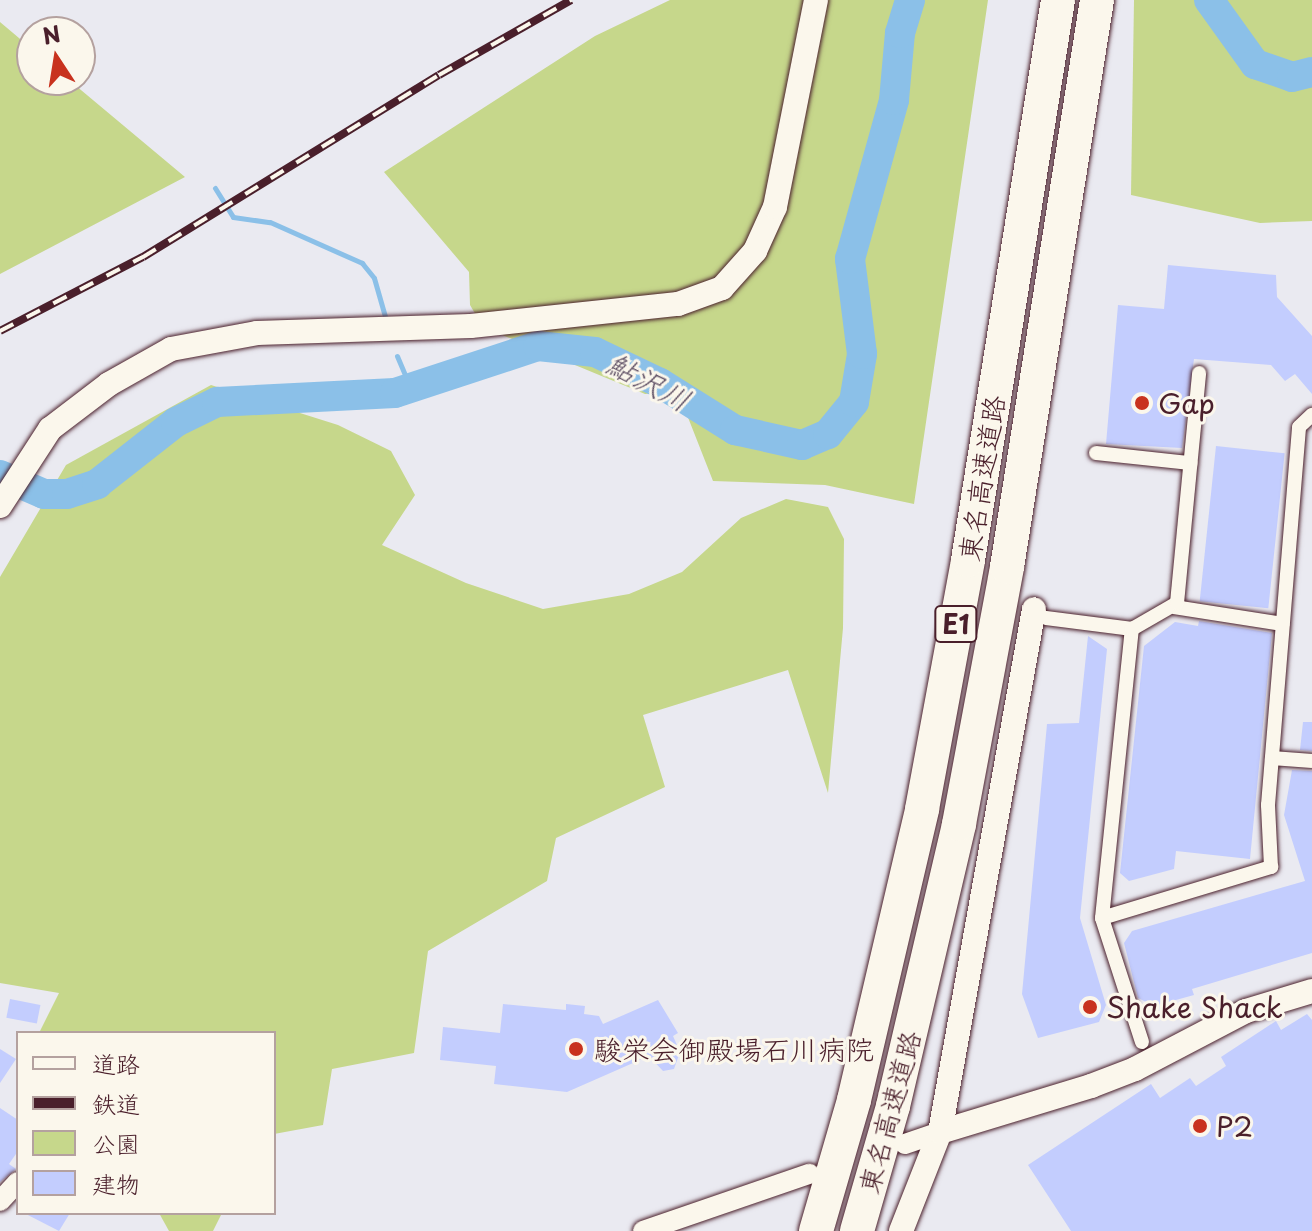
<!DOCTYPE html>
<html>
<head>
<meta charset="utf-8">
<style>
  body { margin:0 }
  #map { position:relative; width:1312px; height:1231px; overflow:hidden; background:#eaeaf1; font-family:"Playpen Sans","Klee One",sans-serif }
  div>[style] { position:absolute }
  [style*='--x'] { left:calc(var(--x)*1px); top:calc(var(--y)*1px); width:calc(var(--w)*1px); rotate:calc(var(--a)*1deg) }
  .green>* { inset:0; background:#c6d78b }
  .stream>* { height:5px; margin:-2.5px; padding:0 2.5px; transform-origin:2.5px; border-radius:2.5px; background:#8bc0e8 }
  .river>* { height:30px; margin:-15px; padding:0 15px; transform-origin:15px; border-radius:15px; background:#8bc0e8 }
  .building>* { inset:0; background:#c3cdfe; transform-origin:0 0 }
  .roads { filter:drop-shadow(0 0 2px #4a1f2b) drop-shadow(0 0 2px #4a1f2b) }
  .pedestrian>* { height:14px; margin:-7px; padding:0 7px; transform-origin:7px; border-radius:7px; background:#fbf7ec }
  .minor>* { height:20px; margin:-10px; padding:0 10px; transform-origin:10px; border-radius:10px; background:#fbf7ec }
  .tertiary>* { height:24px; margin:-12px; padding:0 12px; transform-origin:12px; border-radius:12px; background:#fbf7ec }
  .motorway>* { height:34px; margin:-17px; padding:0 17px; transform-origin:17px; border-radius:17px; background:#fbf7ec }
  .rail>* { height:8px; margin-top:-4px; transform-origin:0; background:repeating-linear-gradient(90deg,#fbf7ec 0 15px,#4a1f2b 0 30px); box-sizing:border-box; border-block:2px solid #4a1f2b }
  .dots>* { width:22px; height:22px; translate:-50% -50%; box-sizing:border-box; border:4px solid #fbf7ec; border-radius:50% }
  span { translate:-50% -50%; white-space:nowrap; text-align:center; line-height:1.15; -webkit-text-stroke:6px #fbf7ec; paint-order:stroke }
  .shield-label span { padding:2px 6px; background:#fbf7ec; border:2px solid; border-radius:6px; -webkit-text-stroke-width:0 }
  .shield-label { font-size:26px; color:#4a1f2b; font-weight:700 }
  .poi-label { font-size:28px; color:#4a1f2b }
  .left { translate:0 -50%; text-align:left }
  .street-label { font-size:28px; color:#4a1f2b }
  .water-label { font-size:30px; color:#5e4f64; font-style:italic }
  .legend { position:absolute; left:16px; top:1031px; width:260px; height:184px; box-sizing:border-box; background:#fbf7ec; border:2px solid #b4a19f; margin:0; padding:10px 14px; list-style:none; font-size:24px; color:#4a1f2b }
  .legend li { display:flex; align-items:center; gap:16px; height:40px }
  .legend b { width:40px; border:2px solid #b4a19f }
  .north { position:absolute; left:16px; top:16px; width:80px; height:80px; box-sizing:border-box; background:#fbf7ec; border:2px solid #b4a19f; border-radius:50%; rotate:348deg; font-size:22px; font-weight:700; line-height:32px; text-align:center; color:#4a1f2b }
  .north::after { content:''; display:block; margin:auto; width:28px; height:36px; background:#c8321e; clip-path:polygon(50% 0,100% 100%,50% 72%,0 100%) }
</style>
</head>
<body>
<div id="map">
  <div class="green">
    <div style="clip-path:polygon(670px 0,988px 0,914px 504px,825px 485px,713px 481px,678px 392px,645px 394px,483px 327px,470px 305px,469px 272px,384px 172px,595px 36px)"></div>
    <div style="clip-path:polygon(1134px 0,1312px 0,1312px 221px,1260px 223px,1131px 195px)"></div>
    <div style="clip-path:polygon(0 22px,32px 49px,32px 80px,69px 80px,185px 177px,0 274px)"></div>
    <div style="clip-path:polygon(211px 385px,338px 425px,391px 451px,415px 495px,382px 545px,466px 583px,543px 609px,629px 594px,682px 572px,741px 518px,786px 499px,828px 507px,844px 539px,843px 628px,828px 793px,788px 670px,643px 715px,665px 787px,556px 838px,547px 881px,428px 951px,414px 1053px,332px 1069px,323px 1125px,274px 1134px,274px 1033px,39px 1033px,59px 993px,0 983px,0 577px,66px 465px)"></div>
    <div style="clip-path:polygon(159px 1213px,222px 1213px,213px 1231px,169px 1231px)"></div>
  </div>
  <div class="stream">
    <div style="--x:215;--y:188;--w:34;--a:58"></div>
    <div style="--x:233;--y:217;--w:37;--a:8"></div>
    <div style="--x:270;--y:222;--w:101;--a:24"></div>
    <div style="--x:362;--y:263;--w:19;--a:51"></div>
    <div style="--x:374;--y:278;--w:40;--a:74"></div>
    <div style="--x:397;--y:356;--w:36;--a:67"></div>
  </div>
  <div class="river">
    <div style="--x:1209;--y:0;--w:79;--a:54.3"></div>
    <div style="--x:1255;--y:64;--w:39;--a:19"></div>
    <div style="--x:1292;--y:77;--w:21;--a:-14"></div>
    <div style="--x:0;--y:475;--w:48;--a:23.4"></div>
    <div style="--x:44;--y:494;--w:23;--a:0"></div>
    <div style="--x:67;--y:494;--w:32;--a:-18"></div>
    <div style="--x:97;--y:484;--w:100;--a:-38.1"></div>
    <div style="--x:176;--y:422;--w:46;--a:-26"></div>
    <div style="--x:217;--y:402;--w:178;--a:-2.9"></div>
    <div style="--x:395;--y:393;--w:151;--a:-18.2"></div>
    <div style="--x:538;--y:346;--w:57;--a:6"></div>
    <div style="--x:595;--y:352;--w:72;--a:25.5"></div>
    <div style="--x:660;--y:383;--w:89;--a:32.1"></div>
    <div style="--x:735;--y:430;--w:69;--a:12.6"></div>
    <div style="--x:802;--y:445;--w:28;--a:-23"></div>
    <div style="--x:828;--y:434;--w:41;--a:-50.9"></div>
    <div style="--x:854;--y:402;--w:49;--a:-80.5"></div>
    <div style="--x:862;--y:354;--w:96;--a:-97.2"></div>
    <div style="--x:850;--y:259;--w:165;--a:-74.5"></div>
    <div style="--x:894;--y:100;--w:67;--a:-84.9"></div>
    <div style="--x:900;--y:33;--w:34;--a:-73"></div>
  </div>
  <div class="building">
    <div style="clip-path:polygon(1168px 265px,1276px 275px,1277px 297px,1312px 336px,1312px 394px,1295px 374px,1285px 381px,1271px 365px,1194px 359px,1182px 448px,1106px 444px,1118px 305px,1164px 309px)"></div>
    <div style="left:1216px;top:446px;width:69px;height:156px;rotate:6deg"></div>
    <div style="clip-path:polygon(1199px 621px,1272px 633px,1250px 859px,1176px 851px,1174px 869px,1129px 881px,1120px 873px,1144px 646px,1175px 622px,1198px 626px)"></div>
    <div style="clip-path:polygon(1088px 636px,1107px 649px,1080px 918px,1106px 1005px,1099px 1022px,1038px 1038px,1022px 994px,1047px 724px,1079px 723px)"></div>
    <div style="clip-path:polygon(1303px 722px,1312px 722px,1312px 751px,1300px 750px)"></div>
    <div style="clip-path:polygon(1292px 770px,1312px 771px,1312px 953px,1192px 989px,1194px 995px,1154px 1006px,1138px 998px,1124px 943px,1132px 931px,1305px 881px,1284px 815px)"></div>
    <div style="left:10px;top:999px;width:31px;height:19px;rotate:11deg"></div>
    <div style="clip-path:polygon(658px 1000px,678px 1033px,673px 1036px,680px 1052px,674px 1069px,663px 1071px,649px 1056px,567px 1092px,494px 1084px,496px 1066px,440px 1060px,443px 1027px,500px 1033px,503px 1004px,566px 1010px,566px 1004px,585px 1006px,584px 1014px,599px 1016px,603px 1024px)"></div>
    <div style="clip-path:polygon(1307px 1014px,1312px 1020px,1312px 1231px,1071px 1231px,1028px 1165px,1151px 1084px,1160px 1098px,1190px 1078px,1196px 1086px,1226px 1066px,1221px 1057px,1276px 1021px,1281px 1030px)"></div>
    <div style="clip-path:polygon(0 1049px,16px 1059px,0 1083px)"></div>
    <div style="clip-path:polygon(0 1108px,18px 1120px,18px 1151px,9px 1164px,16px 1169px,0 1182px)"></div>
    <div style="clip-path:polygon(24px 1213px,70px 1213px,59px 1231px)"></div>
  </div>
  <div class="roads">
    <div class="pedestrian">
      <div style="--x:1096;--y:453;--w:95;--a:6.1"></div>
      <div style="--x:1174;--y:607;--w:110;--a:8.9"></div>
      <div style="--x:1046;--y:618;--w:87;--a:7.3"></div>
      <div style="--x:1272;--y:758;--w:40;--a:4.3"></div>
      <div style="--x:1102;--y:918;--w:177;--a:-16.8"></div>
      <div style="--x:1271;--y:867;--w:62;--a:-92.8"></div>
      <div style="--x:1268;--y:805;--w:379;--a:-85.3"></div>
      <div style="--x:1299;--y:427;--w:18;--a:-43"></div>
      <div style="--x:1142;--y:1042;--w:130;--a:-107.9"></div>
      <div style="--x:1102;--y:918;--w:291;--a:-84.1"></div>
      <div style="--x:1132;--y:629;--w:52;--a:-30"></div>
      <div style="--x:1177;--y:603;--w:231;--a:-84.5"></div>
    </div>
    <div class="minor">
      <div style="--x:905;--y:1144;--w:37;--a:-19"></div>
      <div style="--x:0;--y:1201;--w:26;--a:-47"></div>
      <div style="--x:643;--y:1231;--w:176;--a:-19"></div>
    </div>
    <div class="tertiary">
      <div style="--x:0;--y:506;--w:92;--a:-57"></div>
      <div style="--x:50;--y:429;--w:74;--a:-37.3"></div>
      <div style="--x:109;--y:384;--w:71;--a:-29.4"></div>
      <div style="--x:171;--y:349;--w:87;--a:-10.5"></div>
      <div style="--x:257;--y:333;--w:214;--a:-1.9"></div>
      <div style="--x:471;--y:326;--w:208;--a:-6.1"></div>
      <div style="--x:678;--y:304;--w:47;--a:-20"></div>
      <div style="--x:722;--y:288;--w:50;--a:-48.3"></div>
      <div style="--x:755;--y:251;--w:48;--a:-65.6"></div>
      <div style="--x:775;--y:207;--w:211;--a:-78.8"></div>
      <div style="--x:940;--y:1132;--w:158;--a:-16.9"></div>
      <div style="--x:1091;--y:1086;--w:47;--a:-21.1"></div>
      <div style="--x:1135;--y:1069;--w:125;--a:-27.6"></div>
      <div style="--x:1246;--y:1011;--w:69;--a:-16.9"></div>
      <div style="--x:901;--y:1231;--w:106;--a:-68.5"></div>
      <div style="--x:940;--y:1132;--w:531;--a:-79.81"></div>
    </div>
    <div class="motorway">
      <div style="--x:816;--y:1231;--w:136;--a:-73.8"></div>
      <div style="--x:854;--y:1100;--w:299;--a:-76.8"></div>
      <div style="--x:922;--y:809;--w:253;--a:-79.5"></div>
      <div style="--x:968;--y:560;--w:567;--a:-80.87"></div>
      <div style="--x:857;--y:1231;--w:130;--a:-73.9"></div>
      <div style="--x:893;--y:1106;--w:290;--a:-76.8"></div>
      <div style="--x:959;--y:824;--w:261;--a:-79.4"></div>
      <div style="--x:1007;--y:567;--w:574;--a:-80.98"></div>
    </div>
  </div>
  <div class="rail">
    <div style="--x:0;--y:331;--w:161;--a:-27.4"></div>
    <div style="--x:143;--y:257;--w:347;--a:-31.6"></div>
    <div style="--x:439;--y:75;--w:152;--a:-29.6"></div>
  </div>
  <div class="dots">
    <div style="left:1142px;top:403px;background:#c8321e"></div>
    <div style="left:1090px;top:1007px;background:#c8321e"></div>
    <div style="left:576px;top:1049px;background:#c8321e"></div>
    <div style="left:1200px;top:1126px;background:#c8321e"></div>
  </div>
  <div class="shield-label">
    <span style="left:956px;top:624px">E1</span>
  </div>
  <div class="poi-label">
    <span class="left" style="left:1158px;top:403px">Gap</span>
    <span class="left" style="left:1106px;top:1007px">Shake Shack</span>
    <span class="left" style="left:594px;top:1049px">駿栄会御殿場石川病院</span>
    <span class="left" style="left:1216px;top:1126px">P2</span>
  </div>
  <div class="street-label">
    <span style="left:981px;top:478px;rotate:-81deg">東名高速道路</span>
    <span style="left:889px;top:1112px;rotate:-75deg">東名高速道路</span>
  </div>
  <div class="water-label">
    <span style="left:649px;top:381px;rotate:28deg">鮎沢川</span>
  </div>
  <ul class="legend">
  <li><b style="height:10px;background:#fbf7ec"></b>道路</li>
  <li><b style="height:10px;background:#4a1f2b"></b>鉄道</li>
  <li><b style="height:22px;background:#c6d78b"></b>公園</li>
  <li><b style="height:22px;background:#c3cdfe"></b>建物</li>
  </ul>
  <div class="north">N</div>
</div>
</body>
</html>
